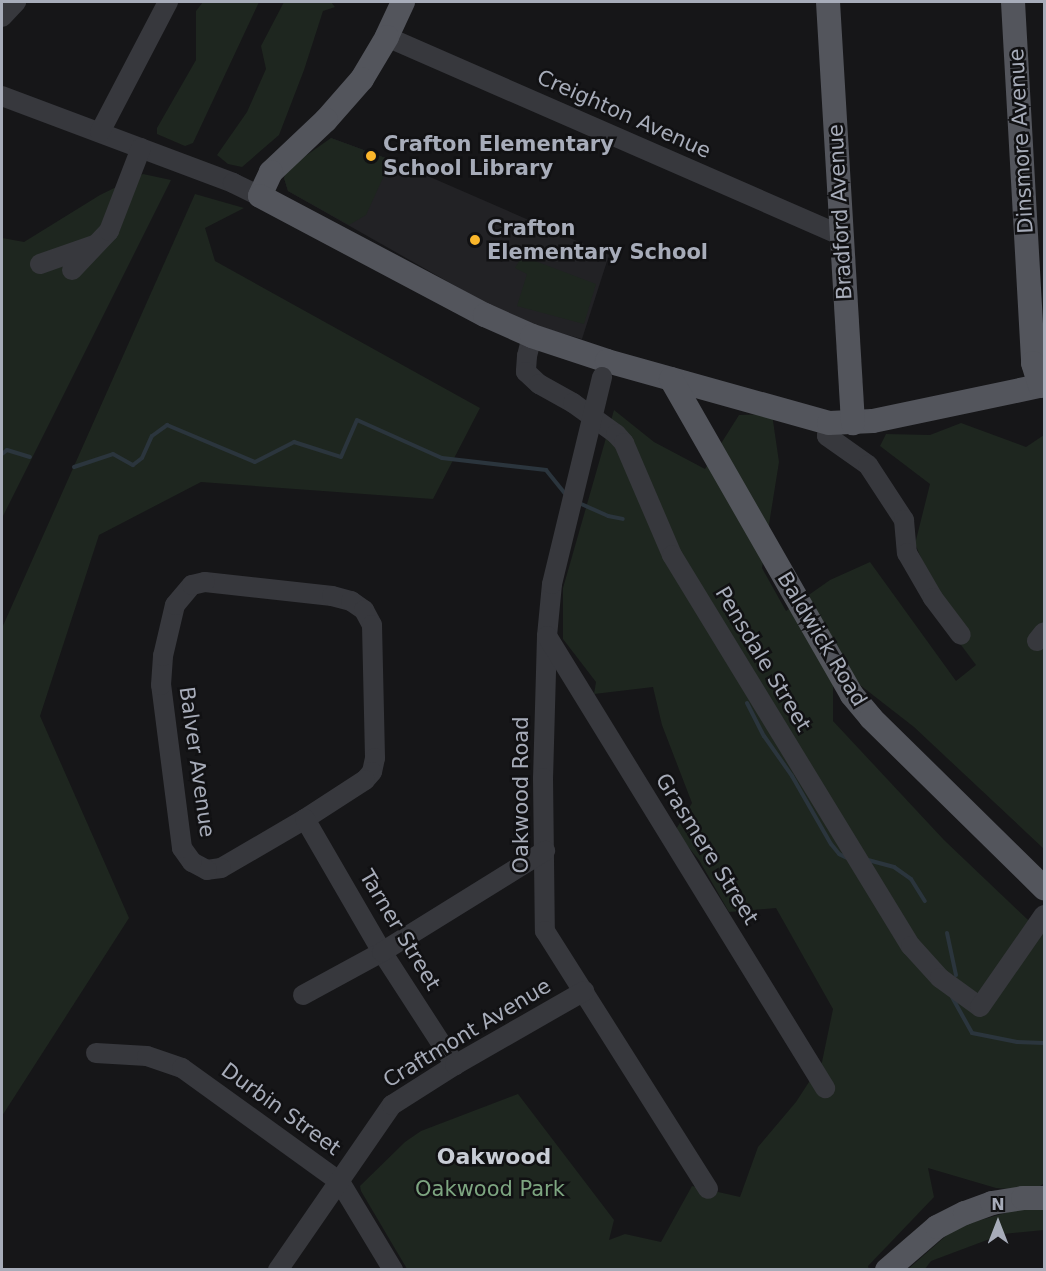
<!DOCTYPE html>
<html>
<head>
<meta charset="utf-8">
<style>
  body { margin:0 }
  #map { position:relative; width:1046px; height:1271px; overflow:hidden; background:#161618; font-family:"DejaVu Sans",sans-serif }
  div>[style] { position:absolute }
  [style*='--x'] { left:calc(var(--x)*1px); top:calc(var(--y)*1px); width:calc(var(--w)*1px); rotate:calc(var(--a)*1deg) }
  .built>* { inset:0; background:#222225 }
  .green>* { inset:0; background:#1e261f }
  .stream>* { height:4px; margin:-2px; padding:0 2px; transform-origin:2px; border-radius:2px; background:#2b353d }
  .minor>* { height:20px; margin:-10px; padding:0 10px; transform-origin:10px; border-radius:10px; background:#37383d }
  .major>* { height:24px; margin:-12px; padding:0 12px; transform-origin:12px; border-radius:12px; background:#53555c }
  .minor-bridge>* { height:20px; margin:-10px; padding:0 10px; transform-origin:10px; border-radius:10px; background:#37383d }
  .dots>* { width:16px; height:16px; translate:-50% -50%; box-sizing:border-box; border:3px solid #111113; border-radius:50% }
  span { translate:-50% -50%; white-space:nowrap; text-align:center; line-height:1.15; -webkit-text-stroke:5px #111113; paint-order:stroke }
  .street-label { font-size:21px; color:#a7acb9 }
  .poi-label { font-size:21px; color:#a7acb9; font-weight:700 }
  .left { translate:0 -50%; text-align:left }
  .park-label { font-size:21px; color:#7da580 }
  .neighbourhood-label { font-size:22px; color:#c8ccd5; font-weight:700 }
  .frame { position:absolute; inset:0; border:3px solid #a7acb9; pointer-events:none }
  .north { position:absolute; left:968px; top:1193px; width:60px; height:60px; -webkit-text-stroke:4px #111113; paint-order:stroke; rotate:0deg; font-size:16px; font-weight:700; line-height:24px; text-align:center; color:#a7acb9 }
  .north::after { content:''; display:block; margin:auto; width:21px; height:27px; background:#a7acb9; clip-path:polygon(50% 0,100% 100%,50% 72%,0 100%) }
</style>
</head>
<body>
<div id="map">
  <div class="built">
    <div style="clip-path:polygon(331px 138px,391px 160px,609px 255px,582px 339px,535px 326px,503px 313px,288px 191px,284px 178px)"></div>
  </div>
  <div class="green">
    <div style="clip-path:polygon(203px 2px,259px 2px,193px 143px,185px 146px,157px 134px,157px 128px,196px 60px,196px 11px)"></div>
    <div style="clip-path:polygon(284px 2px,331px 2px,335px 7px,323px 11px,304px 70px,279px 135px,242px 167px,228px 164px,217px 155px,247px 112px,266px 69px,261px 46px)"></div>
    <div style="clip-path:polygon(331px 138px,391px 160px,366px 215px,349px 225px,288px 191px,284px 178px,287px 169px)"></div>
    <div style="clip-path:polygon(143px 174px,171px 180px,2px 518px,2px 238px,24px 242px,100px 195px)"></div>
    <div style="clip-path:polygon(195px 194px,244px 208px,205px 228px,215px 261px,480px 408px,433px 499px,201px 482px,99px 535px,40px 716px,129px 918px,2px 1116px,2px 628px)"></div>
    <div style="clip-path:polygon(522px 256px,596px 284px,584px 324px,517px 306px,527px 274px,515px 268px)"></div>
    <div style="clip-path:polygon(614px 410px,654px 442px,705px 469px,739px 415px,772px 414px,779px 462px,762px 568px,786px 611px,830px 580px,870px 562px,956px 681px,976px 665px,958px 641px,915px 544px,930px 484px,880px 446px,886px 434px,930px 435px,961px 423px,1026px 447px,1044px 435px,1044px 849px,914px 727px,860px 685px,833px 678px,833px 721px,944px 840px,1027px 919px,1044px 931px,1044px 1183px,1034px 1191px,996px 1188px,928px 1168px,934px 1197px,868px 1266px,869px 1270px,407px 1269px,361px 1191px,360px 1186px,405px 1142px,421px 1131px,518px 1094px,614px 1220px,609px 1240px,625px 1234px,661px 1242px,692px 1186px,740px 1197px,758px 1147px,796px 1102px,822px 1062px,833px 1009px,776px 908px,729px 912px,699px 860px,675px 831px,692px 803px,662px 725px,653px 687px,594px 694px,596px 682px,563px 639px,563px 588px)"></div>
    <div style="clip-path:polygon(1016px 1210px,1044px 1210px,1044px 1230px,1003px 1234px,931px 1261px,925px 1269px,907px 1270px,956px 1227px)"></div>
  </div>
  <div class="stream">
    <div style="--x:2;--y:454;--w:6;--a:-39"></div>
    <div style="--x:7;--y:450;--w:24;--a:17"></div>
    <div style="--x:74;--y:467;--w:41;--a:-18.4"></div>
    <div style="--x:113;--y:454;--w:23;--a:29"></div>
    <div style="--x:133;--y:465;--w:11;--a:-38"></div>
    <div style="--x:142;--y:458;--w:24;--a:-66"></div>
    <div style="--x:152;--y:436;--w:19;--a:-36"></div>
    <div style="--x:167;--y:425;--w:95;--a:22.8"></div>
    <div style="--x:255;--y:462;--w:44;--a:-27.1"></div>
    <div style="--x:294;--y:442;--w:49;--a:17.7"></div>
    <div style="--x:341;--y:457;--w:40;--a:-66.6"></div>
    <div style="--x:357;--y:420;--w:93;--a:24.1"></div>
    <div style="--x:442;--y:458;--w:105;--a:6.6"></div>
    <div style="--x:546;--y:470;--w:33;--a:51"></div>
    <div style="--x:579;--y:503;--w:32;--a:24"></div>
    <div style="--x:608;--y:516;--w:15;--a:11"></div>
    <div style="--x:747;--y:703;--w:37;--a:63"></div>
    <div style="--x:764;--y:736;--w:49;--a:55"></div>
    <div style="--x:792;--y:776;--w:78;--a:60.2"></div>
    <div style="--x:831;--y:844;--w:13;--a:51"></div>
    <div style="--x:839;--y:854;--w:9;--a:27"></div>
    <div style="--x:868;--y:860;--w:27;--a:15"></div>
    <div style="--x:894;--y:867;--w:21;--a:35"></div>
    <div style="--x:911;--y:879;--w:26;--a:58"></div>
    <div style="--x:947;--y:933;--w:43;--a:77.9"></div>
    <div style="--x:952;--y:997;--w:41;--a:60.9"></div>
    <div style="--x:972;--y:1033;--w:46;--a:11.3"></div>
    <div style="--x:1017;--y:1042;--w:27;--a:2"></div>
  </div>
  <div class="minor">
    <div style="--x:2;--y:17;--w:21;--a:-47"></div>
    <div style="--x:387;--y:37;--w:497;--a:23.6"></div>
    <div style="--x:2;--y:96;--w:247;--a:20.6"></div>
    <div style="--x:233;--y:183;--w:30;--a:26"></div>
    <div style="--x:100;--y:132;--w:147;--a:-62.4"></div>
    <div style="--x:40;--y:264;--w:57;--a:-19.4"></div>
    <div style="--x:72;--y:270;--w:54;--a:-46.5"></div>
    <div style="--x:109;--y:231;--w:89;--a:-68.9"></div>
    <div style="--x:532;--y:336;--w:21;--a:104"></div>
    <div style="--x:527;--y:356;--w:16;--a:94"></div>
    <div style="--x:526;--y:372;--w:18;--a:43"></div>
    <div style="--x:539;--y:384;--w:39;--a:29"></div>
    <div style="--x:573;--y:403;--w:53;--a:35.8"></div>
    <div style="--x:616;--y:434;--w:12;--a:48"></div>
    <div style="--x:624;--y:443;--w:122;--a:66.8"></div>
    <div style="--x:672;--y:555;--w:458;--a:58.6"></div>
    <div style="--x:911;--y:946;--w:43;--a:47.8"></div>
    <div style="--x:940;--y:978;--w:49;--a:35.9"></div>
    <div style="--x:980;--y:1007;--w:112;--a:-55.2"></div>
    <div style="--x:829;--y:423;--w:13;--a:99"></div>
    <div style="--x:827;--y:436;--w:50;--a:35.3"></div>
    <div style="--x:868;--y:465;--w:66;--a:56.8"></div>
    <div style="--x:904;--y:520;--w:33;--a:85"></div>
    <div style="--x:907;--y:553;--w:52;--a:60"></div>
    <div style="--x:933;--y:598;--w:46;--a:52.9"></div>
    <div style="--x:205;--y:582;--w:128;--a:6.3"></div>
    <div style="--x:332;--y:596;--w:20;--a:15"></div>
    <div style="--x:351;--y:601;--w:16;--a:35"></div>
    <div style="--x:364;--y:610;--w:17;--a:62"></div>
    <div style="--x:372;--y:625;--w:133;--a:88.7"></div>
    <div style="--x:375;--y:758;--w:14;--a:102"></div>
    <div style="--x:372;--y:772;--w:11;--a:131"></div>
    <div style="--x:365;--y:780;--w:72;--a:147"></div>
    <div style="--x:305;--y:819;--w:97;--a:149.7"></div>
    <div style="--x:221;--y:868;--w:14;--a:172"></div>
    <div style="--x:207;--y:870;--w:17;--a:-152"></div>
    <div style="--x:192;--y:862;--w:17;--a:-126"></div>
    <div style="--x:182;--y:848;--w:164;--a:-97.3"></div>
    <div style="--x:161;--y:685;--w:29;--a:-86"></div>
    <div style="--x:163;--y:656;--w:52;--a:-76.8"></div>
    <div style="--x:175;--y:605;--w:26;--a:-50"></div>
    <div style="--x:192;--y:585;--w:13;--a:-13"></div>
    <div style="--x:552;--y:584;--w:52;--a:95.5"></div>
    <div style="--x:547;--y:636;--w:142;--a:91.6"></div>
    <div style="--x:543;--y:778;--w:153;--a:89.3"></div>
    <div style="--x:545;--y:931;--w:305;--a:57.7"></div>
    <div style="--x:547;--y:636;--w:531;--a:58.41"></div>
    <div style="--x:1037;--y:641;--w:11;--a:-52"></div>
    <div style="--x:305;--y:819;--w:154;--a:59.9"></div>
    <div style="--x:382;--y:952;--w:135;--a:57.1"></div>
    <div style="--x:303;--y:995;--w:90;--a:-28.6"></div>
    <div style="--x:382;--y:952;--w:192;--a:-31.8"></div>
    <div style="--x:96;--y:1053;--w:51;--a:3.4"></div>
    <div style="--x:147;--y:1056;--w:37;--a:19"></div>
    <div style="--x:182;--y:1068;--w:195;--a:35.8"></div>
    <div style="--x:340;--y:1182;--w:103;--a:58.9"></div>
    <div style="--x:278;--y:1270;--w:201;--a:-55.4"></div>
    <div style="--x:392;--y:1105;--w:75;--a:-32.4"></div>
    <div style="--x:455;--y:1065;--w:149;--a:-29.8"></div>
  </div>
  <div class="major">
    <div style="--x:403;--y:2;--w:38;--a:115"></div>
    <div style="--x:387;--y:37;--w:49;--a:120.8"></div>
    <div style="--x:362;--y:79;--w:55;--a:131.3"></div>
    <div style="--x:326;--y:120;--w:76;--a:136.6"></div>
    <div style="--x:271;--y:172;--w:26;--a:115"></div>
    <div style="--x:260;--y:196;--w:255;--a:27.9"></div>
    <div style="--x:485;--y:315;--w:51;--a:24.1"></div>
    <div style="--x:532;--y:336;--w:79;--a:18.4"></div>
    <div style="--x:607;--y:361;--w:230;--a:15.6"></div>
    <div style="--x:829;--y:423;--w:44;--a:-2.6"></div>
    <div style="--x:873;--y:421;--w:175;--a:-11.9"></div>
    <div style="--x:828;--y:2;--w:422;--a:86.6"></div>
    <div style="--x:1013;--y:2;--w:362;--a:86.8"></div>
    <div style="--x:1033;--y:363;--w:24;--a:73"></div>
    <div style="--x:671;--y:379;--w:364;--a:60.2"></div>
    <div style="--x:852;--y:695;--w:30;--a:50"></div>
    <div style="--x:871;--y:718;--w:243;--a:44.5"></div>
    <div style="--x:887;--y:1270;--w:66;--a:-40.7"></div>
    <div style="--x:937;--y:1227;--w:31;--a:-27"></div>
    <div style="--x:965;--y:1213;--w:29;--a:-20"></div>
    <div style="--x:992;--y:1203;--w:31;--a:-9"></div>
    <div style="--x:1023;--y:1198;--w:21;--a:0"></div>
  </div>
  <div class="minor-bridge">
    <div style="--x:552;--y:584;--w:213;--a:-76.4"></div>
  </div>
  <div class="dots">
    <div style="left:371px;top:156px;background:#fbb72b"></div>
    <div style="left:475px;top:240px;background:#fbb72b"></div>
  </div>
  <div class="street-label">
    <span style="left:624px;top:114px;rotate:24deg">Creighton Avenue</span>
    <span style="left:1021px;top:141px;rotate:-93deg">Dinsmore Avenue</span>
    <span style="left:840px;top:212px;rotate:-93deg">Bradford Avenue</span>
    <span style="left:822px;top:639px;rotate:59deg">Baldwick Road</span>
    <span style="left:763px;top:659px;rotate:59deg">Pensdale Street</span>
    <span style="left:197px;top:762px;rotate:82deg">Balver Avenue</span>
    <span style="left:521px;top:795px;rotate:-90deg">Oakwood Road</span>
    <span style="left:707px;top:849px;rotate:58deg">Grasmere Street</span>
    <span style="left:400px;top:930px;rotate:59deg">Tarner Street</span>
    <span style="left:467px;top:1033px;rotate:-31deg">Craftmont Avenue</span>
    <span style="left:281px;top:1109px;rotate:36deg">Durbin Street</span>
  </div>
  <div class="poi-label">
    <span class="left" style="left:383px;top:156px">Crafton Elementary<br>School Library</span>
    <span class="left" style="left:487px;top:240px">Crafton<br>Elementary School</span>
  </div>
  <div class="park-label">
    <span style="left:490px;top:1189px">Oakwood Park</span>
  </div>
  <div class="neighbourhood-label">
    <span style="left:494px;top:1157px">Oakwood</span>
  </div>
  <div class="frame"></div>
  <div class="north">N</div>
</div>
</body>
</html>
